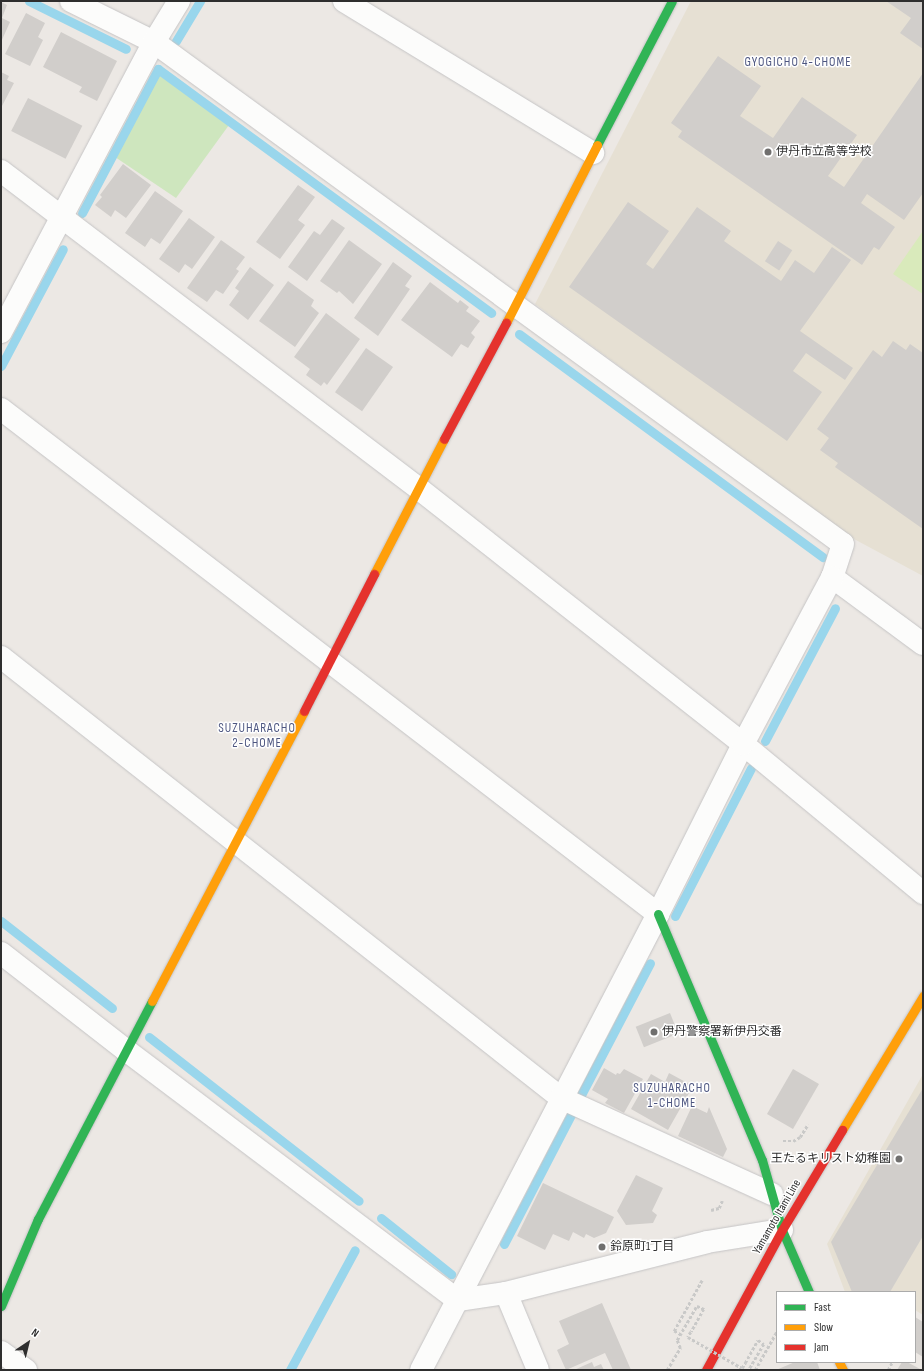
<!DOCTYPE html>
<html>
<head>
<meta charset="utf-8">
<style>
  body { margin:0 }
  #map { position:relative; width:924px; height:1371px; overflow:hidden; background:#ece8e4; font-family:"Sofia Sans Condensed","Noto Sans JP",sans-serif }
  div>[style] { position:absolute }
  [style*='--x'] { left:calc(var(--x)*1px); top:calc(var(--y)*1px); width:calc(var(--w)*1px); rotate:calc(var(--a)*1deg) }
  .education>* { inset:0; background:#e6e0d3 }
  .green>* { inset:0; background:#cee6be }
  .pitch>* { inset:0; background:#d9eabb }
  .stream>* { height:9px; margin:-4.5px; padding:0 4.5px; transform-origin:4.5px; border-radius:4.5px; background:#99d6ec }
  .building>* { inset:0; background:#d1cecb; transform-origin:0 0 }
  .path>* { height:2.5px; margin-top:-1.25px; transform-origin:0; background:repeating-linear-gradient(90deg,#c9c9c8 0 3px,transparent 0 5px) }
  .roads { filter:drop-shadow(0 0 1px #c5c4c5) drop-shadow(0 0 1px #c5c4c5) }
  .street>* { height:22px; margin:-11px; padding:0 11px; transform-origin:11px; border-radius:11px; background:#fcfcfb }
  .fast>* { height:9px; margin:-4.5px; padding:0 4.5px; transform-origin:4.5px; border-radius:4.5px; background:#30b455 }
  .slow>* { height:9px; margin:-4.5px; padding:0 4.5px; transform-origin:4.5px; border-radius:4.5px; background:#ff9f0a }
  .jam>* { height:9px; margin:-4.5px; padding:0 4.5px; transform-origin:4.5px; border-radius:4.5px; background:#e5322d }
  .path-bridge>* { height:2.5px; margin-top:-1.25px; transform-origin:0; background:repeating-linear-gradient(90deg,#c9c9c8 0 3px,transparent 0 5px) }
  .dots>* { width:11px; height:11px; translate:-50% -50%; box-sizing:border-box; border:2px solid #fff; border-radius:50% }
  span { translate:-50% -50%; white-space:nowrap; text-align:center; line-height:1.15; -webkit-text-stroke:3px #fff; paint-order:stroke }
  .poi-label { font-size:12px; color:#2e2e2e }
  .left { translate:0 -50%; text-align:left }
  .right { translate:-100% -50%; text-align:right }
  .street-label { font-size:12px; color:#2e2e2e }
  .neighbourhood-label { font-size:13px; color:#4d5680; letter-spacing:1px }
  .frame { position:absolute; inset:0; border:2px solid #2e2e2e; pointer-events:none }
  .legend { position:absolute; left:776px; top:1291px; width:140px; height:72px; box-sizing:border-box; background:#fff; border:1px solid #ababab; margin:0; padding:5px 7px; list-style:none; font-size:12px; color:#2e2e2e }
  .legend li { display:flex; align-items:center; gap:8px; height:20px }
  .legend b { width:20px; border:1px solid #ababab }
  .north { position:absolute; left:8px; top:1323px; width:40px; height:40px; -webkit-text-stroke:3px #fff; paint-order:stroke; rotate:35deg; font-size:11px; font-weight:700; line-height:16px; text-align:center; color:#2e2e2e }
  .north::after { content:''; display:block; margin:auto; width:14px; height:18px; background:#2e2e2e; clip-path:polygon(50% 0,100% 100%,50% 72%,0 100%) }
</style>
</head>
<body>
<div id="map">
  <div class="education">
    <div style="clip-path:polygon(691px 1px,923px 1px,923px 576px,854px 539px,535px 304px)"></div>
    <div style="clip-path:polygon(923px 1074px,923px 1315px,915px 1310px,915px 1292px,845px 1292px,827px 1244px)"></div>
  </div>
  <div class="green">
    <div style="clip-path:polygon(161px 73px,229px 125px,176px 198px,115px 157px,157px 74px)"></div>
  </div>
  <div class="pitch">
    <div style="clip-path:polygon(923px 231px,923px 294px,893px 274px)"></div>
  </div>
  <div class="stream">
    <div style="--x:29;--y:1;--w:108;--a:26.3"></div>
    <div style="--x:176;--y:41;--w:47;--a:-59"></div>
    <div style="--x:82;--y:213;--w:163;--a:-62.2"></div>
    <div style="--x:158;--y:69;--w:413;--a:36.2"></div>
    <div style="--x:519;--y:334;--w:377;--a:36.3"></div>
    <div style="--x:1;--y:366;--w:132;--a:-62.1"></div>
    <div style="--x:765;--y:741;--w:150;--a:-62.2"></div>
    <div style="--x:675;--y:916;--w:166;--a:-62.8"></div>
    <div style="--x:1;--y:921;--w:141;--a:38.1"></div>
    <div style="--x:149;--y:1037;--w:266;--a:38"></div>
    <div style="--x:580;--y:1097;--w:151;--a:-62.4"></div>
    <div style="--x:381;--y:1218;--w:90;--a:38.7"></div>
    <div style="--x:504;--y:1244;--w:148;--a:-62.6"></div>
    <div style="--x:290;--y:1370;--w:136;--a:-61.6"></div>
  </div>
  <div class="building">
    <div style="clip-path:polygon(886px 1px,923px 1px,923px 49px,900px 33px,911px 18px)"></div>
    <div style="clip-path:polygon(1px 2px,7px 5px,2px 18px,10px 22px,1px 42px)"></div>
    <div style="clip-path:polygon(26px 13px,45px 23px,38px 37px,43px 40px,30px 66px,5px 54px)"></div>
    <div style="clip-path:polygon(61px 32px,117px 61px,97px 101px,79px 92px,82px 87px,43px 67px)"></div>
    <div style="clip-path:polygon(718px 56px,761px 86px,740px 116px,773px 138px,802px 97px,857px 135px,828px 176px,844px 187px,923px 73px,923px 193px,904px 220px,867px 194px,861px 203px,895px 227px,879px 250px,874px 247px,862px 265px,678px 137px,682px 131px,671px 123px)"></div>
    <div style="clip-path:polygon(1px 72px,9px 76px,7px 80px,14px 83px,2px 106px)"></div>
    <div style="left:28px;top:98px;width:61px;height:37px;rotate:27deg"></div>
    <div style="clip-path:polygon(123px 164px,151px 185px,126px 218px,115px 210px,111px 217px,95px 205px,102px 197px,100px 195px)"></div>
    <div style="clip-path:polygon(298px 185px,315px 197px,298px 220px,305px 225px,280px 259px,256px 242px)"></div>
    <div style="clip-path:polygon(155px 191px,183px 211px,160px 244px,151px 238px,145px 247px,125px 233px)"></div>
    <div style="clip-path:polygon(628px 202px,669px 231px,646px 264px,653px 269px,697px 207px,731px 231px,724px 241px,781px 281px,795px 260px,814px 273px,832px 247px,851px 260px,800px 331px,853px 368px,845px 380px,806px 353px,793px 371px,822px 392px,787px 441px,569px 287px)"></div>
    <div style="clip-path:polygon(189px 218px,215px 237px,192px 269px,185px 264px,179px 273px,159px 259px)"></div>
    <div style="clip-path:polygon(332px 219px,345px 228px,307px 281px,288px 267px,314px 231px,320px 235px)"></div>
    <div style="clip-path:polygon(221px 240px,245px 257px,236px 269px,239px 271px,223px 294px,216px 290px,207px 302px,187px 288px)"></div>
    <div style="clip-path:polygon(349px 240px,382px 264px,353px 304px,339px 291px,337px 293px,320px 281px)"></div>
    <div style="left:778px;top:241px;width:17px;height:24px;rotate:33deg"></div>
    <div style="clip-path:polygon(393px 262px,412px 276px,405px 286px,410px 289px,378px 336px,354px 318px)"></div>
    <div style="clip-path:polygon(250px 267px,274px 285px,248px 320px,229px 305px,239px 291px,235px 288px)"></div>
    <div style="clip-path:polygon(288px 281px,314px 300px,311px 306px,319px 313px,295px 347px,259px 321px)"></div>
    <div style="clip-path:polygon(430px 282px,458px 303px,460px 300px,469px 307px,466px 311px,480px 321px,471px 333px,475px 337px,468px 348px,461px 344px,452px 357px,401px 320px)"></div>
    <div style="clip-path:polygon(326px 313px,360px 339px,327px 385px,324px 382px,321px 386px,306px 375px,310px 369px,294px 357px)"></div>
    <div style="clip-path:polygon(893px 341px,906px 350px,910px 344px,923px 353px,923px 529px,835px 467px,838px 463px,820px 450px,829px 438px,817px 429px,873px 350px,882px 357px)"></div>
    <div style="left:366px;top:348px;width:33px;height:54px;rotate:35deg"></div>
    <div style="left:670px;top:1013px;width:22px;height:37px;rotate:68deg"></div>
    <div style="clip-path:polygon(604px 1068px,616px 1075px,617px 1073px,620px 1074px,624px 1069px,643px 1079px,624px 1113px,605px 1103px,608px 1099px,592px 1090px)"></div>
    <div style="left:793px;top:1069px;width:30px;height:52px;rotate:30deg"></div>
    <div style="clip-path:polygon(669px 1073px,693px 1086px,668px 1130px,631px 1109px,651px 1074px,665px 1082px)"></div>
    <div style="clip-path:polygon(923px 1088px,923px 1236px,890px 1292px,852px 1292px,831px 1242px)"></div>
    <div style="clip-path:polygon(692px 1106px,707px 1113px,709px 1107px,727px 1149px,723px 1157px,678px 1136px)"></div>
    <div style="clip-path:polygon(636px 1175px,663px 1188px,652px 1211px,657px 1215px,653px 1223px,626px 1225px,617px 1211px)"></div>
    <div style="clip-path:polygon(543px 1183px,614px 1217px,606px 1233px,594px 1238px,586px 1234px,584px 1238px,573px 1232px,569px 1241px,553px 1234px,545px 1250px,517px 1236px)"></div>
    <div style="clip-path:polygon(602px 1303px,631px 1370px,613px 1370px,605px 1353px,566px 1370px,557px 1350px,569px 1344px,559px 1321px)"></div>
    <div style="clip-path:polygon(915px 1317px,923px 1322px,923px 1357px,915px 1352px)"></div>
    <div style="clip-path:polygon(592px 1362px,594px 1367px,601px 1364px,604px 1370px,574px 1370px)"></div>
    <div style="clip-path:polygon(795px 1362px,817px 1362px,820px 1370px,776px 1370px)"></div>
    <div style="clip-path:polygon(902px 1362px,907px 1362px,922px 1370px,897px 1370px)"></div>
  </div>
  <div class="path">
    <div style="--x:783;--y:1141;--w:10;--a:0"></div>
    <div style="--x:793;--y:1141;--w:8;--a:-30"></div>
    <div style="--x:800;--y:1137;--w:15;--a:-58"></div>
    <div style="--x:711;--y:1210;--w:8;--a:-14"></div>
    <div style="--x:719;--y:1208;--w:8;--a:-67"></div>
    <div style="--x:681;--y:1335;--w:8;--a:-150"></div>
    <div style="--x:674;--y:1331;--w:58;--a:-61.2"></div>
    <div style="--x:745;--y:1363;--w:26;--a:-61"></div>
    <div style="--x:758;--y:1340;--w:7;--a:34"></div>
    <div style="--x:764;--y:1344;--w:30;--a:120"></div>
    <div style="--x:667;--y:1370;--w:26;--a:-59"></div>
    <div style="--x:680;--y:1348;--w:9;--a:-111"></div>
    <div style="--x:677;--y:1340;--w:39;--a:-60"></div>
    <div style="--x:697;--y:1306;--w:8;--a:23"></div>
    <div style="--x:704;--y:1309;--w:26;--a:119"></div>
    <div style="--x:755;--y:1370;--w:45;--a:-60.6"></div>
    <div style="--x:888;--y:1370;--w:9;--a:-63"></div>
  </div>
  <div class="roads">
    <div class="street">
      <div style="--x:71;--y:1;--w:93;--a:26.3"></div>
      <div style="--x:154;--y:42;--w:852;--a:36.08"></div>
      <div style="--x:843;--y:544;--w:35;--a:108"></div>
      <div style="--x:832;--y:577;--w:113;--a:36.4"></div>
      <div style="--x:344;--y:1;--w:292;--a:31.4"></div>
      <div style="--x:1;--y:171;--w:524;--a:37.24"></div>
      <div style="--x:418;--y:488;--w:414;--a:38.2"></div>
      <div style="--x:743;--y:744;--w:234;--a:39.6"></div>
      <div style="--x:1;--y:332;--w:328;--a:-62.2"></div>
      <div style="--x:154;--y:42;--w:48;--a:-58.6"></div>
      <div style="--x:1;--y:409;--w:829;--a:37.55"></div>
      <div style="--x:1;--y:657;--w:713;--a:38.22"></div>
      <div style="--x:561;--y:1098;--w:232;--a:24.5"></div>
      <div style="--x:1;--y:953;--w:160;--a:37.9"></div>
      <div style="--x:127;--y:1051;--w:414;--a:37"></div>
      <div style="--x:458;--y:1300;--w:49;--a:-8.3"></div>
      <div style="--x:506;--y:1293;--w:207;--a:-14.2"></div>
      <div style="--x:707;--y:1242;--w:76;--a:-9.1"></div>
      <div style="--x:506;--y:1293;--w:83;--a:67.4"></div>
      <div style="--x:1;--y:1352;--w:31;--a:36"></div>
      <div style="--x:421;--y:1370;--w:514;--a:-62.54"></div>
      <div style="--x:658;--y:914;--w:190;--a:-63.4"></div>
      <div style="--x:743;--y:744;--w:189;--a:-61.9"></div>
    </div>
    <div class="fast">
      <div style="--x:597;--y:145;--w:162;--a:-62.5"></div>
      <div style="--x:658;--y:914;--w:267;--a:67.1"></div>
      <div style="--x:762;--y:1160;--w:73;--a:74.1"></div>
      <div style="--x:782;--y:1230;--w:68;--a:66.5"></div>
      <div style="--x:1;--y:1306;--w:95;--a:-67"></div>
      <div style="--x:38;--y:1219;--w:246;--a:-62.4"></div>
    </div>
    <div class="slow">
      <div style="--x:506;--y:323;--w:200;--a:-62.9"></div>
      <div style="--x:374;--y:574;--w:152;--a:-62.6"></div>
      <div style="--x:152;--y:1001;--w:327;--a:-62.3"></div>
      <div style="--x:842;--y:1130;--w:157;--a:-58.8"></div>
      <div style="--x:839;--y:1362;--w:9;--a:63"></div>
    </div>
    <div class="jam">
      <div style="--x:444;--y:439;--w:132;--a:-61.9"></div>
      <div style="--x:304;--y:711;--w:154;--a:-62.9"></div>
      <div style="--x:706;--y:1370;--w:159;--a:-61.5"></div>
      <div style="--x:782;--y:1230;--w:117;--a:-59"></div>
    </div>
  </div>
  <div class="path-bridge">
    <div style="--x:691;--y:1332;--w:6;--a:121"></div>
    <div style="--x:688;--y:1337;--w:62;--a:29.9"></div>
    <div style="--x:742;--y:1368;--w:6;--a:-59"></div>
  </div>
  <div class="dots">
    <div style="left:768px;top:152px;background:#706f6e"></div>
    <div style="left:654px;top:1032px;background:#706f6e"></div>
    <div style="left:899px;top:1159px;background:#706f6e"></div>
    <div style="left:602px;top:1247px;background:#706f6e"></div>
  </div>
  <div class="poi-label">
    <span class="left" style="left:776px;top:152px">伊丹市立高等学校</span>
    <span class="left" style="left:662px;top:1032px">伊丹警察署新伊丹交番</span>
    <span class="right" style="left:891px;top:1159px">王たるキリスト幼稚園</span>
    <span class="left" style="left:610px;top:1247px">鈴原町1丁目</span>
  </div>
  <div class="street-label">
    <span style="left:777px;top:1217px;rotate:-60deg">Yamamoto Itami Line</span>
  </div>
  <div class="neighbourhood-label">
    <span style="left:798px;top:62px">GYOGICHO 4-CHOME</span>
    <span style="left:257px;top:736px">SUZUHARACHO<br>2-CHOME</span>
    <span style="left:672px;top:1096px">SUZUHARACHO<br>1-CHOME</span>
  </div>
  <div class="frame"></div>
  <ul class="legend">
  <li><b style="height:5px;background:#30b455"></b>Fast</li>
  <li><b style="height:5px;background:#ff9f0a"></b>Slow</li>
  <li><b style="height:5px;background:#e5322d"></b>Jam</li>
  </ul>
  <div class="north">N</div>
</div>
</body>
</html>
